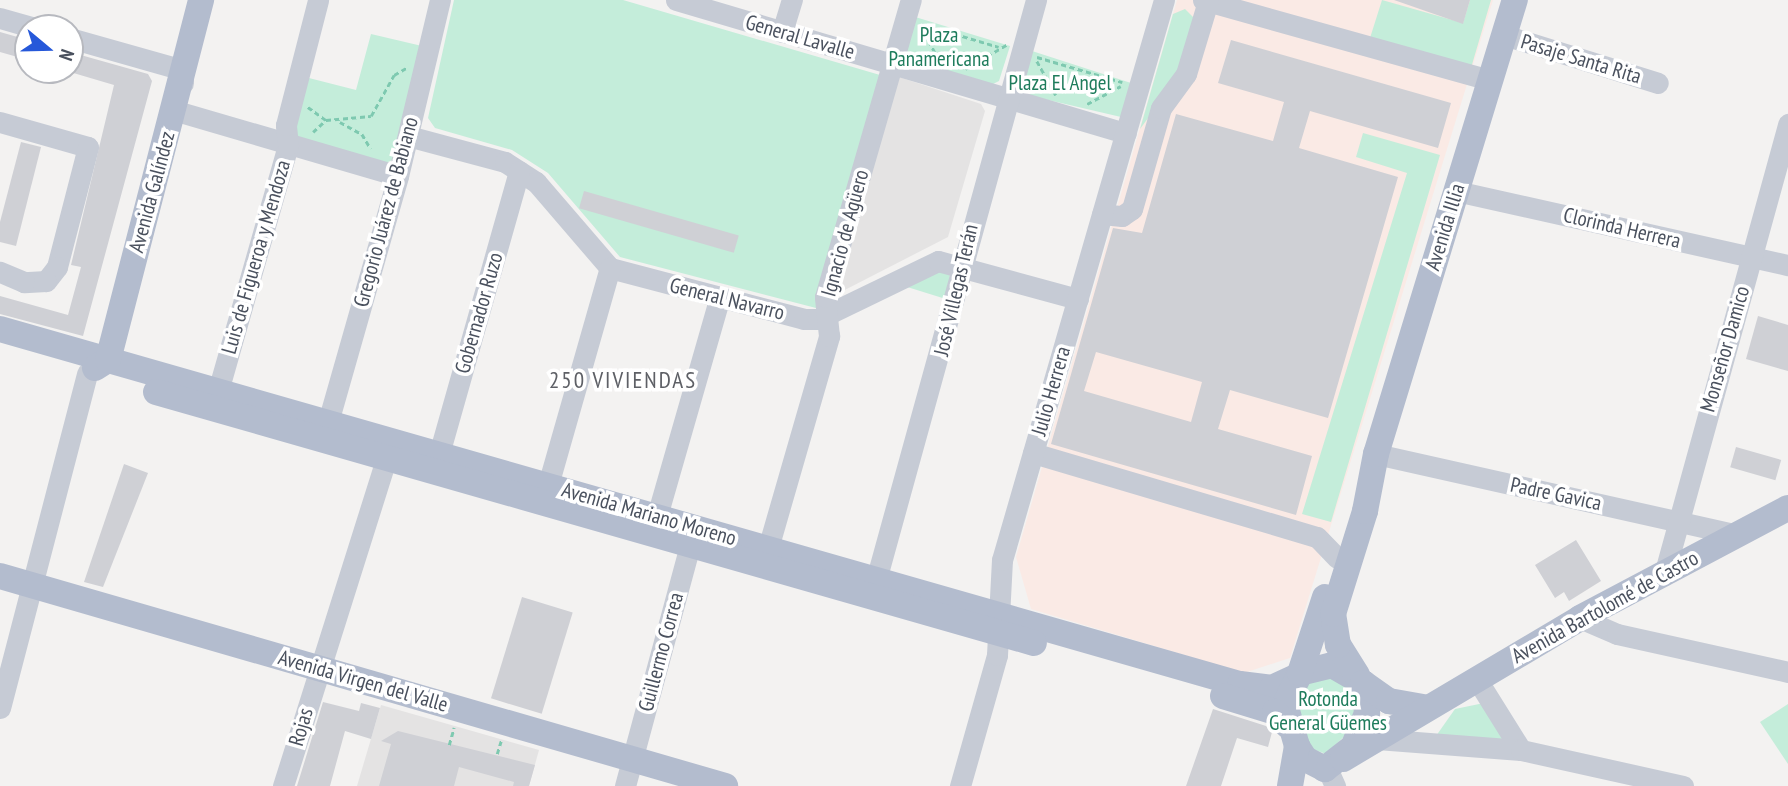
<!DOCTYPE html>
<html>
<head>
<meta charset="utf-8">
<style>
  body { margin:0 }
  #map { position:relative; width:1788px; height:786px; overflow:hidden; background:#f3f2f1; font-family:"PT Sans Narrow",sans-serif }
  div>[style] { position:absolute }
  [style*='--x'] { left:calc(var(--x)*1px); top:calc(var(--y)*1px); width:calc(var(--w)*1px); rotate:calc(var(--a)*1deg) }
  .education>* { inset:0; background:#e4e3e3 }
  .medical>* { inset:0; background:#faeae5 }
  .green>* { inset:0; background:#c4edda }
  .building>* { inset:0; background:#cfd0d5; transform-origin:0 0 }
  .path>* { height:2.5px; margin-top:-1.25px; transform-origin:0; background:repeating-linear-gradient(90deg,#7ec9b0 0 5px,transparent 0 8.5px) }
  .minor>* { height:21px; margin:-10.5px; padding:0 10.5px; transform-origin:10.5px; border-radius:10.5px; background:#c6cbd5 }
  .major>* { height:26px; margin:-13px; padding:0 13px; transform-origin:13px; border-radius:13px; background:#b3bcce }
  span { translate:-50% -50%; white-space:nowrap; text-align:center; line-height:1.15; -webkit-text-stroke:7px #fff; paint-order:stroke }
  .park-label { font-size:21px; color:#1e7c5c }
  .street-label { font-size:21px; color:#4a515e }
  .neighbourhood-label { font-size:23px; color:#5e6066; letter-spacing:2px }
  .north { position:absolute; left:14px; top:14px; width:70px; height:70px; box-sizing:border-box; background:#fff; border:2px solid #b7b9bf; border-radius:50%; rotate:109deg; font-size:19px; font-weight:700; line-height:28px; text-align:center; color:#4a515e }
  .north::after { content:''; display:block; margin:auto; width:24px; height:32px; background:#2658d9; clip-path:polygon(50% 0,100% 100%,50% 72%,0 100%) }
</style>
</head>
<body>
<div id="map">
  <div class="education">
    <div style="clip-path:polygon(899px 77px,981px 104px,985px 111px,948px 237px,833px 296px)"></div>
    <div style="clip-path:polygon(381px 705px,539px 750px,529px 786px,357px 786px)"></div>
  </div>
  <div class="medical">
    <div style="clip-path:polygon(1177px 0,1493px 0,1290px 658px,1244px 673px,1031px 609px,1016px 557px)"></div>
  </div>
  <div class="green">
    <div style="clip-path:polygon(454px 0,623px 0,880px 75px,816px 308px,620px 257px,548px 173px,512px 150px,435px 128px,428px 118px)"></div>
    <div style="clip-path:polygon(1382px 0,1463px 23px,1470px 0,1491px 0,1471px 68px,1370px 38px)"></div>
    <div style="clip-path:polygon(1185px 9px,1195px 19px,1175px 82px,1140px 129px,1173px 14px)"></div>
    <div style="clip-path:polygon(912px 16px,1010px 46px,999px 81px,991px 85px,906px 58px)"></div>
    <div style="clip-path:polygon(371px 34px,422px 46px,394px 159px,382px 165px,301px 141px,295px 131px,305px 77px,356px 90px)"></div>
    <div style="clip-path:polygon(1032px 51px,1131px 83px,1121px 117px,1031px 96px,1023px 82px)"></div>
    <div style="clip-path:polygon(1363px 133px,1440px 155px,1331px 522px,1302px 514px,1407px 173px,1356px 157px)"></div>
    <div style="clip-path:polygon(950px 270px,949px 300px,904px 286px,932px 271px)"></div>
    <div style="clip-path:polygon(1329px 673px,1354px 687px,1356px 725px,1326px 754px,1307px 747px,1296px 712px,1306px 684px)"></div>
    <div style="clip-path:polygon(1484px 703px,1511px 742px,1436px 736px,1455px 709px)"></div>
    <div style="clip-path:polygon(1788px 704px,1788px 764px,1760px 722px)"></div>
  </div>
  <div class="building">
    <div style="clip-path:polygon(1394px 0,1470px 0,1463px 24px)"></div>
    <div style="clip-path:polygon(0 32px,28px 40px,28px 60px,0 52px)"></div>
    <div style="clip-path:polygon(evenodd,1231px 40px,1451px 103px,1438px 148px,1310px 111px,1299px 148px,1398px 177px,1328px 418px,1230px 390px,1218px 429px,1312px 456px,1296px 515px,1051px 444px,1113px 228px,1142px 233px,1176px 114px,1273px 141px,1284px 102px,1218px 83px,1231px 40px,1096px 352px,1202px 382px,1191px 422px,1084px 391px,1096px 352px)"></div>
    <div style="clip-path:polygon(70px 52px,148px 74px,152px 81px,83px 336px,0 314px,0 296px,68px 315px,81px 267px,71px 265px,114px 85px,70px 72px)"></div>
    <div style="clip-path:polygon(21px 142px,41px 147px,16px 246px,0 242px,0 222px)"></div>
    <div style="left:584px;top:191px;width:161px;height:18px;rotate:16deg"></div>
    <div style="clip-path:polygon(1758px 316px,1788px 325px,1788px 371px,1746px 359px)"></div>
    <div style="left:1736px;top:447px;width:47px;height:21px;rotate:16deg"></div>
    <div style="clip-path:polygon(124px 464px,148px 473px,103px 587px,84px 582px)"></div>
    <div style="clip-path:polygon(1576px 540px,1601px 581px,1569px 601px,1564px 592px,1555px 598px,1535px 565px)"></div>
    <div style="left:522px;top:597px;width:53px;height:106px;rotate:17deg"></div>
    <div style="clip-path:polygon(323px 702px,359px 711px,361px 703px,380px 708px,371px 739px,345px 731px,330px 786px,297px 786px)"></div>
    <div style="clip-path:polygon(1213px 709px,1266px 726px,1272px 732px,1268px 747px,1237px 738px,1221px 786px,1186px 786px)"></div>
    <div style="clip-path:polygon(398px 731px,535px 765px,529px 786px,513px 786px,514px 782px,459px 767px,454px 786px,379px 786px,391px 744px,381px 741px)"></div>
  </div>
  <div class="path">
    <div style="--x:922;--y:24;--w:80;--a:16.6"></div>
    <div style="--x:921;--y:25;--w:39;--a:63"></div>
    <div style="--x:1037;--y:57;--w:89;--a:16.4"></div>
    <div style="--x:1037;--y:61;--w:39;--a:61"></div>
    <div style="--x:965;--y:69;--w:50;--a:-30.2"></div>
    <div style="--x:1087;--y:104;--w:38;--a:-28"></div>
    <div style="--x:308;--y:107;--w:22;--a:36"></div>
    <div style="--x:326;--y:120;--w:45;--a:-5.1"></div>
    <div style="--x:371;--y:116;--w:47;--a:-60.7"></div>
    <div style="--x:394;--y:75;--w:14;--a:-30"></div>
    <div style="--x:340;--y:122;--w:25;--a:29"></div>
    <div style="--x:362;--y:134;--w:17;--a:59"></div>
    <div style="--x:313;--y:132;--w:18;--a:-43"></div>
    <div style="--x:449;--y:745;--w:18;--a:-74"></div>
    <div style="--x:497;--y:754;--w:14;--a:-73"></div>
  </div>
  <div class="minor">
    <div style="--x:676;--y:0;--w:469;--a:16.5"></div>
    <div style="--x:1203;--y:0;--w:298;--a:15.6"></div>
    <div style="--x:0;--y:18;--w:35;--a:16"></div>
    <div style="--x:782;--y:32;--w:34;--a:-73"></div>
    <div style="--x:1504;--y:35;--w:161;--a:17.3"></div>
    <div style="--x:70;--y:38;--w:117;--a:15.8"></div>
    <div style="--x:183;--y:70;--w:13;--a:90"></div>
    <div style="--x:173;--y:110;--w:234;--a:16.3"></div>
    <div style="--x:0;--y:122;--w:91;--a:15.9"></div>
    <div style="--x:88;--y:147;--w:124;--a:104.5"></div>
    <div style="--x:57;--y:267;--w:18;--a:128"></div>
    <div style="--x:46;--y:281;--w:22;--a:177"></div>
    <div style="--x:24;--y:282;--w:26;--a:-157"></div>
    <div style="--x:408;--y:136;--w:100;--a:15"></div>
    <div style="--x:505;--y:162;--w:37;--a:33"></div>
    <div style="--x:536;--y:182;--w:113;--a:49.3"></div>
    <div style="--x:610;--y:268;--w:201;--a:14.7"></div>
    <div style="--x:804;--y:319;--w:14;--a:0"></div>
    <div style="--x:818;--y:319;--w:133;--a:-25.8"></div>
    <div style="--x:938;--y:261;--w:145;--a:15.2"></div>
    <div style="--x:1456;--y:191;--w:340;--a:12.6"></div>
    <div style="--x:1102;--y:214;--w:20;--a:6"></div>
    <div style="--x:1122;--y:216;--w:12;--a:-35"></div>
    <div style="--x:1132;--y:209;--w:105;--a:-74"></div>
    <div style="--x:1161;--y:108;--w:42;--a:-53.7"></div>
    <div style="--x:1186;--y:74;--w:76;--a:-73.2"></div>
    <div style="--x:218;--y:391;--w:256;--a:-74.1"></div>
    <div style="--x:288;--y:145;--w:20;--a:-96"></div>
    <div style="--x:286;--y:125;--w:129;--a:-75.6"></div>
    <div style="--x:328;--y:422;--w:256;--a:-74.1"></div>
    <div style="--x:398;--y:176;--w:181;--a:-76.6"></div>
    <div style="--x:1033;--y:453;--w:296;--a:16.5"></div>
    <div style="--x:1317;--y:537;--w:29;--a:46"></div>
    <div style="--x:439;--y:454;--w:294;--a:-74.2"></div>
    <div style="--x:1376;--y:454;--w:370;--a:12.6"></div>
    <div style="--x:548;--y:485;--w:226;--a:-74.1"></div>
    <div style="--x:657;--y:516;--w:228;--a:-74"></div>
    <div style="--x:768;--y:548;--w:221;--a:-73.9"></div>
    <div style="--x:829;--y:336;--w:39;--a:-96"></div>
    <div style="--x:825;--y:297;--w:309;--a:-73.9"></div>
    <div style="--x:1664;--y:575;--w:468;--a:-74.6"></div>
    <div style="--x:876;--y:580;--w:602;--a:-74.58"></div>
    <div style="--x:1580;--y:618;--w:40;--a:23.4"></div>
    <div style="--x:1617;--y:634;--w:175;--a:12.5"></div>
    <div style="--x:1476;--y:678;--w:85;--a:58"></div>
    <div style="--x:0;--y:708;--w:346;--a:-75.4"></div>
    <div style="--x:1377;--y:739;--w:144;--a:4.4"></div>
    <div style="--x:1521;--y:750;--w:166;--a:12.5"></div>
    <div style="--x:1327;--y:768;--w:20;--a:66"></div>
    <div style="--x:283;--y:786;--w:343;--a:-72.5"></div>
    <div style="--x:625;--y:786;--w:250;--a:-74.9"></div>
    <div style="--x:960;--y:786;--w:136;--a:-74.2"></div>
    <div style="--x:997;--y:655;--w:95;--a:-87"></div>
    <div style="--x:1002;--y:560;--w:583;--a:-73.87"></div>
  </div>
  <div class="major">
    <div style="--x:0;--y:329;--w:1290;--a:15.98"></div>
    <div style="--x:1240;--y:684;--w:32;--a:7"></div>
    <div style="--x:1272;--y:688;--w:26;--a:-25"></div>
    <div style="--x:95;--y:368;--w:15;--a:-32"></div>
    <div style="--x:108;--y:360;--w:372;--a:-75.5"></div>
    <div style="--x:156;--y:392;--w:913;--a:15.95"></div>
    <div style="--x:0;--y:576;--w:755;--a:16.15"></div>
    <div style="--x:1332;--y:665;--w:36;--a:30"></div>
    <div style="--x:1363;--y:683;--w:30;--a:82"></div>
    <div style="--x:1367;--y:713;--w:37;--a:112"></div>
    <div style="--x:1353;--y:747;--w:36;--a:142"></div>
    <div style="--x:1325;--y:769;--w:22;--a:-153"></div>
    <div style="--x:1305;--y:759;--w:15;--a:-122"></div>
    <div style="--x:1297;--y:746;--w:44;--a:-105.9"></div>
    <div style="--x:1285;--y:704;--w:34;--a:-64"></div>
    <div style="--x:1300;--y:673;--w:33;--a:-14"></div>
    <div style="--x:1300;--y:673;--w:80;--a:-71.8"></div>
    <div style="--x:1357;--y:675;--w:36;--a:-122"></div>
    <div style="--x:1338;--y:645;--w:31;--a:-99"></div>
    <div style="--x:1333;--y:614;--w:108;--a:-72.7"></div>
    <div style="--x:1365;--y:511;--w:58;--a:-79.1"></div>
    <div style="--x:1376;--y:454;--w:475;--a:-73"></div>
    <div style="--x:1363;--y:683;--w:32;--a:35"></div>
    <div style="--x:1389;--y:701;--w:36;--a:10"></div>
    <div style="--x:1223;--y:696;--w:54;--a:17.1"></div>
    <div style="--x:1275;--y:712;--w:18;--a:47"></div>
    <div style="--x:1343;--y:759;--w:276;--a:-30.7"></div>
    <div style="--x:1580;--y:618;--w:235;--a:-27.9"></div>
    <div style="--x:1290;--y:786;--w:41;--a:-80.1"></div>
  </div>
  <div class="park-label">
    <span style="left:939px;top:47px">Plaza<br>Panamericana</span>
    <span style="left:1060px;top:83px">Plaza El Angel</span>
    <span style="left:1328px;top:711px">Rotonda<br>General Güemes</span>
  </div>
  <div class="street-label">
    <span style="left:800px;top:37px;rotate:16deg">General Lavalle</span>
    <span style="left:1581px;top:59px;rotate:17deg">Pasaje Santa Rita</span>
    <span style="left:152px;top:192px;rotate:-75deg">Avenida Galíndez</span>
    <span style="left:386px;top:212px;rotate:-75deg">Gregorio Juárez de Babiano</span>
    <span style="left:1445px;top:227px;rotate:-73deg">Avenida Illia</span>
    <span style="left:1622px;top:228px;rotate:13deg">Clorinda Herrera</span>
    <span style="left:845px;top:233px;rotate:-75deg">Ignacio de Agüero</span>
    <span style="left:256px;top:257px;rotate:-74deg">Luis de Figueroa y Mendoza</span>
    <span style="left:956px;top:290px;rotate:-77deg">José Villegas Terán</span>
    <span style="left:727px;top:299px;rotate:14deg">General Navarro</span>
    <span style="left:479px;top:313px;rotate:-74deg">Gobernador Ruzo</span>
    <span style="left:1725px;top:349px;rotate:-74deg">Monseñor Damico</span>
    <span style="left:1051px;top:391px;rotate:-74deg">Julio Herrera</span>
    <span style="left:1556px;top:494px;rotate:12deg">Padre Gavica</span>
    <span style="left:649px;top:514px;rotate:16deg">Avenida Mariano Moreno</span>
    <span style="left:1605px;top:607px;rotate:-29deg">Avenida Bartolomé de Castro</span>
    <span style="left:661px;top:652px;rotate:-75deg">Guillermo Correa</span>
    <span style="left:363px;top:681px;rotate:16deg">Avenida Virgen del Valle</span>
    <span style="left:301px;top:727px;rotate:-74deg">Rojas</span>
  </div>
  <div class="neighbourhood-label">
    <span style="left:623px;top:380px">250 VIVIENDAS</span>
  </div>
  <div class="north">N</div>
</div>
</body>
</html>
